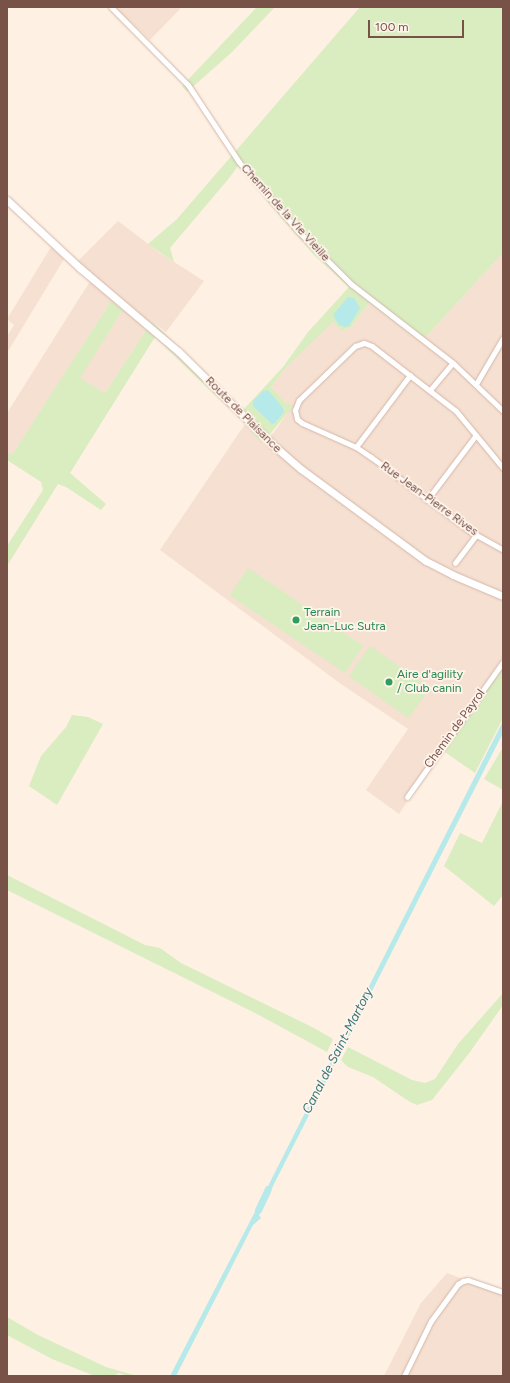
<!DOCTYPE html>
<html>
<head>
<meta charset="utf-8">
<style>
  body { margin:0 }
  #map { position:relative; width:510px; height:1383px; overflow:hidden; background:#fef0e3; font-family:Figtree,sans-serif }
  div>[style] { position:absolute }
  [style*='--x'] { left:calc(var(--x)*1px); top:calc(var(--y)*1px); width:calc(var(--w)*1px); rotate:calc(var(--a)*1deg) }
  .residential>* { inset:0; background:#f6e0d1 }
  .green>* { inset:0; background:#d9edc0; transform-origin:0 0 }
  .water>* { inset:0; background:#b6e9e9 }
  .canal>* { height:7px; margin:-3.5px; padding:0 3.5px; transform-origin:3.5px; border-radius:3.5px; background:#b6e9e9 }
  .roads { filter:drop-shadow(0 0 1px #d2b7ab) drop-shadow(0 0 1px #d2b7ab) }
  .minor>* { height:5px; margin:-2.5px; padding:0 2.5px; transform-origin:2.5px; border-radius:2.5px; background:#fff }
  .secondary>* { height:7px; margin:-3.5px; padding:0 3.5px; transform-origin:3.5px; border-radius:3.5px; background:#fff }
  .dots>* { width:11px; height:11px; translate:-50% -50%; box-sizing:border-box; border:2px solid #fff4eb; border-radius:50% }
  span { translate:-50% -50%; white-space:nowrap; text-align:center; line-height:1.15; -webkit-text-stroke:3.5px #fff4eb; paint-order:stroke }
  .street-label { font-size:12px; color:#785147 }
  .leisure-label { font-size:12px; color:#27864d }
  .left { translate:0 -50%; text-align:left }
  .water-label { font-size:13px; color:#367778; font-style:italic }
  .frame { position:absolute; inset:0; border:8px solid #785147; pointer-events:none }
  .scale { position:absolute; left:368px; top:20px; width:96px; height:18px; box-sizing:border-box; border:2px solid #785147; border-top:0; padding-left:5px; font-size:12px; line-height:14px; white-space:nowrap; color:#785147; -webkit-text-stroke:3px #fff4eb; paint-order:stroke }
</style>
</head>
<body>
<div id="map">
  <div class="residential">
    <div style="clip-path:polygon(115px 7px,178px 7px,180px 9px,150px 40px)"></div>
    <div style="clip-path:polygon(118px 221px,160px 253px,204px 281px,166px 332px,152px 321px,105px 393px,79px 378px,123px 310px,111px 301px,10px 459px,7px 457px,7px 413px,94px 275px,78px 261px)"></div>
    <div style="clip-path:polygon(51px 247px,64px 259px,7px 353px,7px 336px,14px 325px,7px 319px)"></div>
    <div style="clip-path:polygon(503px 253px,503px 657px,399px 814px,366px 790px,408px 729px,341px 684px,160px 550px,245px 424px,263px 444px,274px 432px,288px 412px,286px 403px,271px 387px,285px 369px,333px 321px,342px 331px,351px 327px,369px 303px,421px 342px)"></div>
    <div style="clip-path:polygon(447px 1273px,503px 1294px,503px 1376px,384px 1376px,421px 1303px)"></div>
  </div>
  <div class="green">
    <div style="clip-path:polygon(257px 7px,275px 7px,232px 52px,187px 92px,182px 86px)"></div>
    <div style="clip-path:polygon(360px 7px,503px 7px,503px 253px,421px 342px,369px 303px,351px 327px,342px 331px,333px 322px,285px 369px,271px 387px,286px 403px,292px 405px,291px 412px,288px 412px,262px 444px,245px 424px,155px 337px,70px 473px,106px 504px,101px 510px,66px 487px,58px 484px,7px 566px,7px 546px,43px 490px,41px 482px,7px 460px,7px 452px,12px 455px,111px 301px,123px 310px,80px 378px,105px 393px,152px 321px,246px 414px,243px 410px,283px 367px,308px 332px,349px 287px,314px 255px,271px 206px,238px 166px,230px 177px,170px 248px,174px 262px,148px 244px,177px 219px)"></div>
    <div style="left:248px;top:568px;width:139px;height:33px;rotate:34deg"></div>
    <div style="left:370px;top:646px;width:73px;height:37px;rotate:35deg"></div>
    <div style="clip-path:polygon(503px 667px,503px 718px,475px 773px,442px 750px)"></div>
    <div style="clip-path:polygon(72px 715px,88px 717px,103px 724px,57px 805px,29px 786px,41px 756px,66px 727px)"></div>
    <div style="clip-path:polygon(503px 747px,503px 790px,484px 779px)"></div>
    <div style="clip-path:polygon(502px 803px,503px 895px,494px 906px,444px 866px,460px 833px,482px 843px)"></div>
    <div style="clip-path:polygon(7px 875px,145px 945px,160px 948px,181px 963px,314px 1028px,333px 1039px,327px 1052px,257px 1014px,7px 890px)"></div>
    <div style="clip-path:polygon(503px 993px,503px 1005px,470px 1052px,432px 1100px,417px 1105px,410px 1102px,373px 1077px,348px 1067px,341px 1060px,348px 1047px,412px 1080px,425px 1083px,435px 1079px,458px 1044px)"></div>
    <div style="clip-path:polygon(7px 1317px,38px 1335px,106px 1367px,137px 1376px,127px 1376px,119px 1373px,113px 1376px,95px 1376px,52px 1359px,7px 1335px)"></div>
  </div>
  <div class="water">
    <div style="clip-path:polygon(348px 297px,354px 298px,360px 308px,349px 326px,345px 327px,339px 325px,333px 315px)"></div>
    <div style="clip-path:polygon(268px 390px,283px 408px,284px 412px,275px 423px,272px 424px,253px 406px,253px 401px,263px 391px)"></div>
    <div style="clip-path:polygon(503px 721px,503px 733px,272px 1188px,265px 1197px,263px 1196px)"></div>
    <div style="clip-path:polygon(260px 1202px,264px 1204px,259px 1215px,261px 1218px,253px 1225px,176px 1376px,170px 1376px)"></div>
  </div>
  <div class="canal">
    <div style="--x:258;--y:1210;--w:23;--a:-65"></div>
  </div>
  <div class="roads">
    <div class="minor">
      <div style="--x:111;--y:7;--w:110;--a:45.4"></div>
      <div style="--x:188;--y:85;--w:92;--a:56.5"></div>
      <div style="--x:239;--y:162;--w:91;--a:49.5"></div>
      <div style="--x:298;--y:231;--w:75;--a:45"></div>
      <div style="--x:351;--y:284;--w:129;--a:37.8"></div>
      <div style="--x:453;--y:363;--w:69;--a:43.8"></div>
      <div style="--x:476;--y:384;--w:53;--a:-59.6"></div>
      <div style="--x:430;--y:390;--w:35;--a:-50"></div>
      <div style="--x:356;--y:447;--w:90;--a:-53.1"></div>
      <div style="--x:503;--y:468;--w:74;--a:-129.5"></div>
      <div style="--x:456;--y:411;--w:106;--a:-142.3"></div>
      <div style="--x:372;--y:346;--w:9;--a:-159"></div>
      <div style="--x:364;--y:343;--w:9;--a:162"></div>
      <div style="--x:355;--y:346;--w:78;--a:136"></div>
      <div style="--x:299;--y:400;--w:11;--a:112"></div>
      <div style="--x:295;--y:410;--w:9;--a:77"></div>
      <div style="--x:297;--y:419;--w:6;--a:39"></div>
      <div style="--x:302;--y:423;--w:59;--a:24"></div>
      <div style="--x:356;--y:447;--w:18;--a:34"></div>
      <div style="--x:371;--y:457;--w:125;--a:36.9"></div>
      <div style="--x:471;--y:532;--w:37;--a:29"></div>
      <div style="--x:427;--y:500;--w:81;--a:-53"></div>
      <div style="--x:455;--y:563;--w:35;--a:-53"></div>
      <div style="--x:407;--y:797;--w:166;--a:-54.6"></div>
      <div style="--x:404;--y:1376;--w:61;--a:-63.9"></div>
      <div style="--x:431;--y:1321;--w:46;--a:-53.9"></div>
      <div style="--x:458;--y:1284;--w:6;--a:-31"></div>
      <div style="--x:463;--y:1281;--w:5;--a:-11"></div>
      <div style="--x:468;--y:1280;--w:37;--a:19"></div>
    </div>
    <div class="secondary">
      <div style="--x:7;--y:200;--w:100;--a:43"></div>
      <div style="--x:80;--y:268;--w:128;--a:40.3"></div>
      <div style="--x:178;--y:351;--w:132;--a:44.7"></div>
      <div style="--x:272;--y:444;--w:38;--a:41"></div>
      <div style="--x:301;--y:469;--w:155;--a:36.4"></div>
      <div style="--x:426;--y:561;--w:30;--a:27"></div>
      <div style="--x:453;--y:575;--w:54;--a:22.8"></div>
    </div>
  </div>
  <div class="dots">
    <div style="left:296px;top:620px;background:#2e9e5b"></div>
    <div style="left:389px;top:682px;background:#2e9e5b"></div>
  </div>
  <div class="street-label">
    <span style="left:285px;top:213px;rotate:48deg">Chemin de la Vie Vieille</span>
    <span style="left:243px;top:415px;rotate:45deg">Route de Plaisance</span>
    <span style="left:429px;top:499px;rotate:36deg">Rue Jean-Pierre Rives</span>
    <span style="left:455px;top:729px;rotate:-54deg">Chemin de Payrol</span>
  </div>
  <div class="leisure-label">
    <span class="left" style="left:304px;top:620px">Terrain<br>Jean-Luc Sutra</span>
    <span class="left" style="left:397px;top:682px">Aire d'agility<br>/ Club canin</span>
  </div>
  <div class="water-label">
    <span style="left:338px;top:1051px;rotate:-63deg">Canal de Saint-Martory</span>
  </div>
  <div class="frame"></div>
  <div class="scale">100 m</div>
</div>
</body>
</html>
